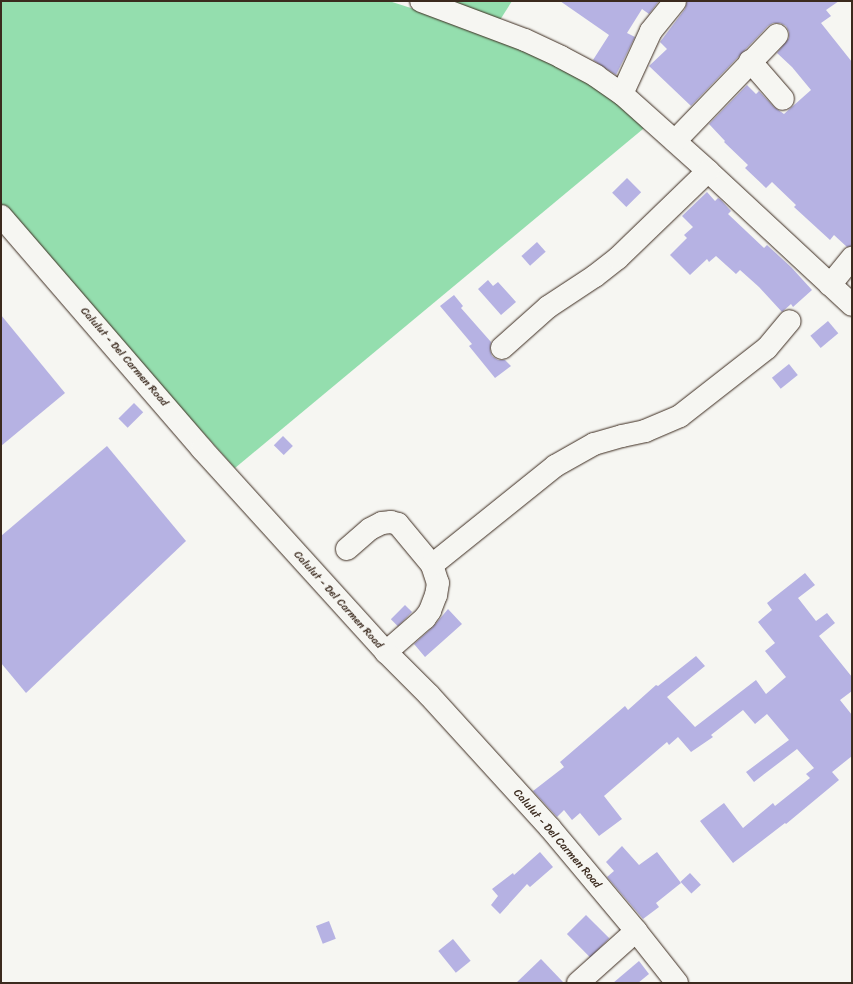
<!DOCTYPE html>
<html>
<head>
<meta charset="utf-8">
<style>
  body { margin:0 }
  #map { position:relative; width:853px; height:984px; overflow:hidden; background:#f6f6f2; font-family:Sriracha,sans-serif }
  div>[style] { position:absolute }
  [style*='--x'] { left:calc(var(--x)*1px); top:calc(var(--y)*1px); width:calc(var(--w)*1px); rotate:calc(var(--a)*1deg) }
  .green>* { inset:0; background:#94deae }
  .building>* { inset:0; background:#b6b2e3; transform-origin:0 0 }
  .roads { filter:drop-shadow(0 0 1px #3b2a1e) drop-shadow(0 0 1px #3b2a1e) }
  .minor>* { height:22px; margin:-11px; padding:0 11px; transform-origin:11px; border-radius:11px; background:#f6f6f2 }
  .major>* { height:22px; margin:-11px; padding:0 11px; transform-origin:11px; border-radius:11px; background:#f6f6f2 }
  span { translate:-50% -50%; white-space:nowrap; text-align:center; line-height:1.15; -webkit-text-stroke:4px #f6f6f2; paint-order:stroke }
  .street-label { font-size:11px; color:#3b2a1e }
  .frame { position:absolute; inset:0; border:2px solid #3b2a1e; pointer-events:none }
</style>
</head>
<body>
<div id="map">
  <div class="green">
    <div style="clip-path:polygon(1px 1px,389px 1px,461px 24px,557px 62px,649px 124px,235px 468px,49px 262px,1px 206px)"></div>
    <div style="clip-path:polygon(446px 1px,512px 1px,500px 20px)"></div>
  </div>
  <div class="building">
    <div style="clip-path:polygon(560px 1px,659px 1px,649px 14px,642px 9px,627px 33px,635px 37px,616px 75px,593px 60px,609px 35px)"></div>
    <div style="clip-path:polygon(687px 1px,839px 1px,826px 10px,831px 16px,821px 23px,852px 62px,852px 246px,847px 247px,834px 235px,830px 240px,794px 207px,796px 205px,772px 182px,766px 188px,745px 168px,748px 165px,724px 142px,725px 141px,709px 124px,747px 85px,756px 94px,759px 91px,774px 107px,784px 114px,811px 90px,792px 67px,777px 53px,789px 38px,789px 32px,786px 26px,780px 23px,773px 23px,768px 26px,691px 106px,649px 66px,667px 49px,660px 42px,685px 9px)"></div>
    <div style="left:627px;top:178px;width:20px;height:21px;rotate:45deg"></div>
    <div style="clip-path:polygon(707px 192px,715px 201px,718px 198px,721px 200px,731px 211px,728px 214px,764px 248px,767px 245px,791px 267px,812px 290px,793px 307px,791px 304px,782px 312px,759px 287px,740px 270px,736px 274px,716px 256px,709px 262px,707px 259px,690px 275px,670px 255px,687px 238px,684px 235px,693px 227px,682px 216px)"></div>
    <div style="left:537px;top:242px;width:13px;height:21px;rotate:48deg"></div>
    <div style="clip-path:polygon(488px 280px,493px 286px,498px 282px,516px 302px,501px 315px,478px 289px)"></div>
    <div style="clip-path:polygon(454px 295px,463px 306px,461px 308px,491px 342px,490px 350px,492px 356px,498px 360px,505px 360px,511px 366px,495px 378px,469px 346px,472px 344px,440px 306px)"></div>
    <div style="clip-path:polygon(1px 315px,65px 393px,1px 446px)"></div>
    <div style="left:828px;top:321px;width:16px;height:23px;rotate:50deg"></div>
    <div style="left:789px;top:364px;width:14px;height:22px;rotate:51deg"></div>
    <div style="left:134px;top:403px;width:13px;height:22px;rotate:45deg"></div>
    <div style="left:283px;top:436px;width:14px;height:13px;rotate:45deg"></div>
    <div style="clip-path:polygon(107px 446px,186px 541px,26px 693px,1px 663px,1px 536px)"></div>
    <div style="clip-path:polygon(805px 573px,815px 585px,798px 598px,816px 621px,827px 613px,835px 623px,819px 636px,852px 677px,852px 691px,840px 700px,852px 715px,852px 756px,832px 772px,839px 780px,786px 824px,785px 823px,733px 863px,700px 821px,724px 803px,743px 828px,773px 803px,775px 806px,810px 778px,806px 774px,814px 768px,797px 749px,754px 782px,746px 772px,789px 740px,767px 714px,755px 724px,743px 710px,711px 735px,713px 737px,691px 752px,678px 737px,669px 745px,667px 742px,604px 796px,622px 819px,599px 836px,580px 813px,572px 820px,564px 810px,557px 817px,533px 791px,564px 767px,560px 762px,625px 706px,628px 710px,656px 685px,658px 686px,696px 656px,705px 666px,667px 697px,695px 727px,756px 680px,766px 694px,786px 677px,765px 651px,775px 643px,758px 622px,772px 610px,767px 603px)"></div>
    <div style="left:405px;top:605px;width:10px;height:20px;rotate:45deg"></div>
    <div style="clip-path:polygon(448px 609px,462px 624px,425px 657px,414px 644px,433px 627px)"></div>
    <div style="clip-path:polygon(622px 846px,639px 865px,657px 852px,681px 883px,656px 903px,659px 907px,643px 919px,607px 877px,614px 871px,606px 862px)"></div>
    <div style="clip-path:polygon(540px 852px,553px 867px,530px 887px,527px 884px,500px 914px,491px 905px,498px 896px,492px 889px,513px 873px,514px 875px)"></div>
    <div style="left:690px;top:873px;width:16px;height:13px;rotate:47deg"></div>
    <div style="left:586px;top:915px;width:33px;height:27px;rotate:45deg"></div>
    <div style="left:329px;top:921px;width:19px;height:14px;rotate:69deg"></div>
    <div style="left:453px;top:939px;width:28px;height:19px;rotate:51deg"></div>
    <div style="clip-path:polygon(541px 959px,564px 983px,516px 983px)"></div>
    <div style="clip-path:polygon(639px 961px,649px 974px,638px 983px,613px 983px)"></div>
  </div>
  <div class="roads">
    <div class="minor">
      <div style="--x:421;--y:1;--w:111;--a:20.6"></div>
      <div style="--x:525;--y:40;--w:40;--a:25"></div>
      <div style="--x:561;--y:57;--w:40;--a:28"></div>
      <div style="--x:596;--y:76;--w:32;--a:35"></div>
      <div style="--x:622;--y:94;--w:115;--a:41.8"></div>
      <div style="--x:708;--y:171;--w:197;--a:42.9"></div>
      <div style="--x:750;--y:61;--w:50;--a:49"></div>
      <div style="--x:622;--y:94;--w:69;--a:-65.3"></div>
      <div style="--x:651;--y:31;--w:38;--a:-51"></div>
      <div style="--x:675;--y:141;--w:147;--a:-46.1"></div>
      <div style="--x:830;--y:285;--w:35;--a:-51"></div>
      <div style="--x:502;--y:348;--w:62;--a:-41.7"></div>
      <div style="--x:548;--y:307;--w:56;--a:-33.4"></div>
      <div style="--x:595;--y:276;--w:29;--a:-38"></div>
      <div style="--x:618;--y:258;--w:125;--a:-44"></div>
      <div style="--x:347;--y:549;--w:30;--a:-41"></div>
      <div style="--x:370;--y:529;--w:13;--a:-27"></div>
      <div style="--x:382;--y:523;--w:9;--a:-6"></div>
      <div style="--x:391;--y:522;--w:7;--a:16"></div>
      <div style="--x:398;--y:524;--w:53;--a:50.3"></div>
      <div style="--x:432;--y:565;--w:19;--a:72"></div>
      <div style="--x:438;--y:583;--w:12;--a:99"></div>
      <div style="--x:436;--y:595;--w:17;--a:111"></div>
      <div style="--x:430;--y:611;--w:9;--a:126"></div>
      <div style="--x:425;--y:618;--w:52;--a:138.9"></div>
      <div style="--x:432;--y:565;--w:158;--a:-38.8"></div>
      <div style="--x:555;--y:466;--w:45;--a:-29.4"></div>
      <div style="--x:594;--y:444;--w:29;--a:-16"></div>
      <div style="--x:622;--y:436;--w:24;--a:-12"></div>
      <div style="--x:645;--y:431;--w:38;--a:-23"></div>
      <div style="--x:680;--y:416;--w:110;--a:-38"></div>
      <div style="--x:767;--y:348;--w:35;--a:-50"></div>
      <div style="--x:578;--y:983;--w:78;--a:-41.9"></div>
    </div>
    <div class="major">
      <div style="--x:1;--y:216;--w:308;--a:49.2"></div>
      <div style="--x:202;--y:449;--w:274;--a:47.8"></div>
      <div style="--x:386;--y:652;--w:61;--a:45"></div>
      <div style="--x:429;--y:695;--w:180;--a:47.7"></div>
      <div style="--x:550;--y:828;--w:134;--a:50.1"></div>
      <div style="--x:636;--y:931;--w:66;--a:51.7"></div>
    </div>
  </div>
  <div class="street-label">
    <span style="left:124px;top:357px;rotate:49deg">Calulut - Del Carmen Road</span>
    <span style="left:338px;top:600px;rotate:48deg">Calulut - Del Carmen Road</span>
    <span style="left:557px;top:839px;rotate:49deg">Calulut - Del Carmen Road</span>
  </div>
  <div class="frame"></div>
</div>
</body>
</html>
